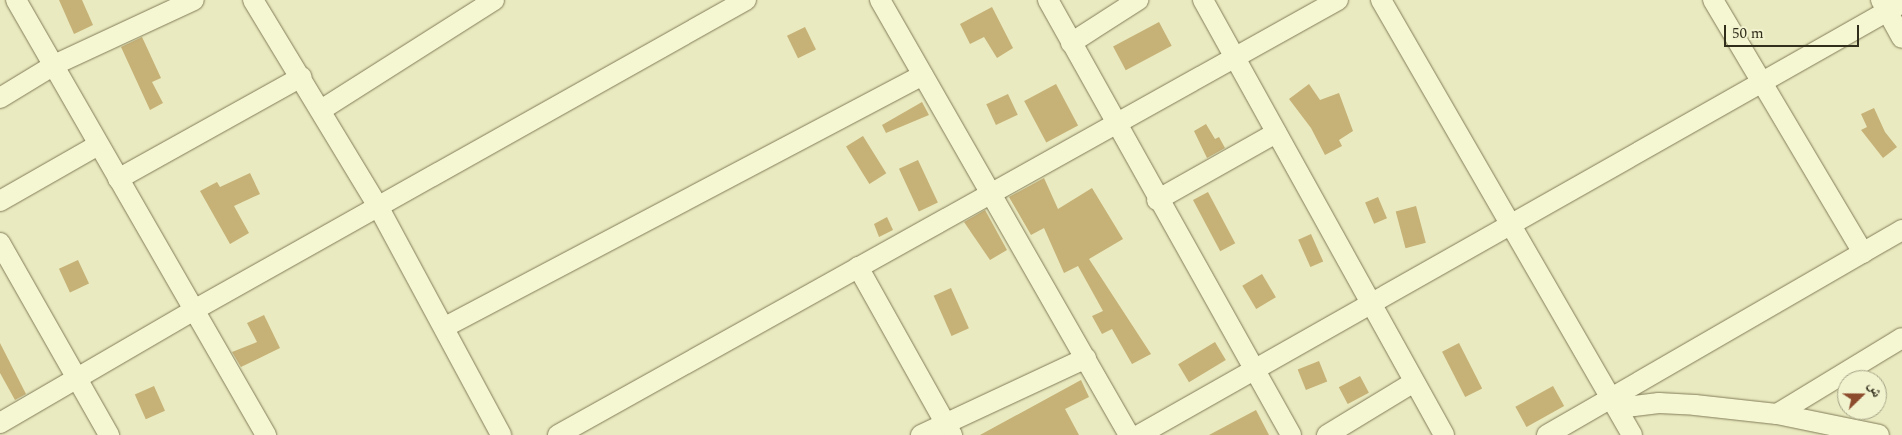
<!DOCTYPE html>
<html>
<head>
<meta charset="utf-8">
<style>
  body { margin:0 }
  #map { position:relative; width:1902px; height:435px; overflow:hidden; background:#e9eabf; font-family:Spectral,"Noto Naskh Arabic",serif }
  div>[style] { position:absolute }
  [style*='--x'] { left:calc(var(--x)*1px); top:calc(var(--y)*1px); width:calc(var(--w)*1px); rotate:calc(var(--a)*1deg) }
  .building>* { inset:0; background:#c6b177; transform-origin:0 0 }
  .roads { filter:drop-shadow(0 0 1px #827c59) drop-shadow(0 0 1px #827c59) }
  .minor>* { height:20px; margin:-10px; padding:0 10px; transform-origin:10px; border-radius:10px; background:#f5f6d2 }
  span { translate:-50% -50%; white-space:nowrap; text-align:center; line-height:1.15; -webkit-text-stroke:4.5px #f1f2ce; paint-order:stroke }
  .north { position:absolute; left:1837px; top:370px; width:50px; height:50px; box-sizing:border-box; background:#f1f2ce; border:1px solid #a5a487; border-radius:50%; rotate:68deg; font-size:14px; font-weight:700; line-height:20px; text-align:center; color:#322e1c }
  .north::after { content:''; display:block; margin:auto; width:18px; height:22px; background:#8c4b2d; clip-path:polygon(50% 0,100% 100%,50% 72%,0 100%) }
  .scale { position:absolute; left:1724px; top:25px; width:135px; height:22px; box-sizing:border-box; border:2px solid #322e1c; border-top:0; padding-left:6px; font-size:15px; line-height:18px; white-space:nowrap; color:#322e1c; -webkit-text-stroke:4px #f1f2ce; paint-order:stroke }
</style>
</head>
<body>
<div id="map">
  <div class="building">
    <div style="clip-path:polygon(59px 0,82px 0,93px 25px,74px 34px)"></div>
    <div style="clip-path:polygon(992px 7px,1013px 48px,997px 58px,984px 37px,970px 44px,960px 24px)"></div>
    <div style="left:1159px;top:22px;width:27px;height:52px;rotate:62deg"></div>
    <div style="left:805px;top:27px;width:25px;height:20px;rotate:64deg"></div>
    <div style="clip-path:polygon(142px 37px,161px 78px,152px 82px,163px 103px,150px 110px,121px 47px)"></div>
    <div style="left:1056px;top:84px;width:47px;height:36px;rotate:62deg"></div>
    <div style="clip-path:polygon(1309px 84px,1320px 100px,1339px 93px,1353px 131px,1339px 140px,1342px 146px,1325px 155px,1311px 128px,1289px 99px)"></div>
    <div style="left:1008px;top:94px;width:23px;height:24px;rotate:65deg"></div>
    <div style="clip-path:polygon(922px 102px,929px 115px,886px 133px,882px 125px)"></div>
    <div style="clip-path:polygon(1874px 108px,1885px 132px,1897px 147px,1883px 158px,1861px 130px,1867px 127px,1861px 114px)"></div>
    <div style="clip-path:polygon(1206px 124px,1215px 139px,1219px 137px,1225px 148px,1207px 158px,1194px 131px)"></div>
    <div style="left:863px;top:136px;width:44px;height:20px;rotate:58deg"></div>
    <div style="left:918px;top:160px;width:47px;height:21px;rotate:65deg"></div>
    <div style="clip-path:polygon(250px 173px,260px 194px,234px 206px,249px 233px,230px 244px,200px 191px,217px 182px,220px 187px)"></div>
    <div style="clip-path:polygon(1044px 178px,1058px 209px,1092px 188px,1123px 239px,1089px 259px,1151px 354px,1132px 364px,1112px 329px,1102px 334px,1092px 316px,1103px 311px,1078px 266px,1064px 273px,1044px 228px,1031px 235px,1009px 197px)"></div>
    <div style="left:1208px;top:192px;width:58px;height:17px;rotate:62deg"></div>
    <div style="left:1378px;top:197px;width:23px;height:14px;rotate:67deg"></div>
    <div style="left:1416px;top:206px;width:38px;height:21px;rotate:75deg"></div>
    <div style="clip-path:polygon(985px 210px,1007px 250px,990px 260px,964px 222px)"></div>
    <div style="clip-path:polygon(887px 217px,893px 230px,879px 237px,874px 224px)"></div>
    <div style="left:1311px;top:234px;width:30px;height:14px;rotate:66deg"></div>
    <div style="left:78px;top:260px;width:26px;height:21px;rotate:65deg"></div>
    <div style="left:1262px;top:274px;width:27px;height:23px;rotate:59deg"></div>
    <div style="left:951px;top:288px;width:44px;height:19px;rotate:66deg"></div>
    <div style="clip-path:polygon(264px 315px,280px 348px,241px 367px,232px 352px,257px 342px,247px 323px)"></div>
    <div style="left:1215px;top:342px;width:21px;height:43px;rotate:59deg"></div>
    <div style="clip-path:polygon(0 343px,26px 394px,15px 400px,0 373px)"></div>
    <div style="left:1459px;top:343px;width:51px;height:19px;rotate:63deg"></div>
    <div style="left:1319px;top:361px;width:22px;height:23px;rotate:68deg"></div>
    <div style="left:1360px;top:376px;width:19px;height:24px;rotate:62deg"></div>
    <div style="clip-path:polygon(1081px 380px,1089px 397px,1065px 409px,1079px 435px,980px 435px)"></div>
    <div style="left:154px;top:386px;width:27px;height:21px;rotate:66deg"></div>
    <div style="left:1553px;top:386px;width:23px;height:43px;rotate:61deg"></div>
    <div style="clip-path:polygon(1256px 410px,1269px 435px,1209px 435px)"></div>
  </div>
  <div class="roads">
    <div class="minor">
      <div style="--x:16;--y:0;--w:502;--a:60.11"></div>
      <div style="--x:253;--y:0;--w:243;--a:58.8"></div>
      <div style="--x:379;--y:208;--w:258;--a:61.7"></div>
      <div style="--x:880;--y:0;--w:501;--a:60.21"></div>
      <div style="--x:1048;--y:0;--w:498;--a:60.8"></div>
      <div style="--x:1203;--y:0;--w:497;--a:61"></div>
      <div style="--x:1381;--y:0;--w:502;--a:60.01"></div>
      <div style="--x:1713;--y:0;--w:294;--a:59.3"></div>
      <div style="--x:1881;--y:0;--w:43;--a:61.1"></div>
      <div style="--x:1071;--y:43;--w:80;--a:-32.7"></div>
      <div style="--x:0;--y:98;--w:63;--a:-31.4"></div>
      <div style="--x:54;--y:65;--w:154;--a:-24.9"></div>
      <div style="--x:321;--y:110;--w:205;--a:-32.4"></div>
      <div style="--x:118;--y:179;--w:210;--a:-29.1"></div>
      <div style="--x:1157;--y:200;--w:137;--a:-29.4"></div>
      <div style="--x:0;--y:201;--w:113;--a:-29.7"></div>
      <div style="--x:0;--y:243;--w:221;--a:60.4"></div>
      <div style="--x:858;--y:267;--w:193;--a:60.8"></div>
      <div style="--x:445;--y:327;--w:540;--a:-27.8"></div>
      <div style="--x:1618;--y:408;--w:41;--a:-7"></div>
      <div style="--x:1659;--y:403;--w:36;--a:3"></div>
      <div style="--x:1695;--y:405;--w:82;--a:6.3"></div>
      <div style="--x:1777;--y:414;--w:104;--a:11.6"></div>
      <div style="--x:1777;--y:414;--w:146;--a:-31.3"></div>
      <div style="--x:0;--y:423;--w:225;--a:-30.2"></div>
      <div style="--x:194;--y:310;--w:633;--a:-29.32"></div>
      <div style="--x:558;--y:435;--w:893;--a:-29.15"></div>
      <div style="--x:921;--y:435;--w:182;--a:-25"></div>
      <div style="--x:1139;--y:435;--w:877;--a:-29.52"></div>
      <div style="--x:1327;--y:435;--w:102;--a:-31.3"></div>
      <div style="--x:1547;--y:435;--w:410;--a:-30"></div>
    </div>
  </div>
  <div class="north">ش</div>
  <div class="scale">50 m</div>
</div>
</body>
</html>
